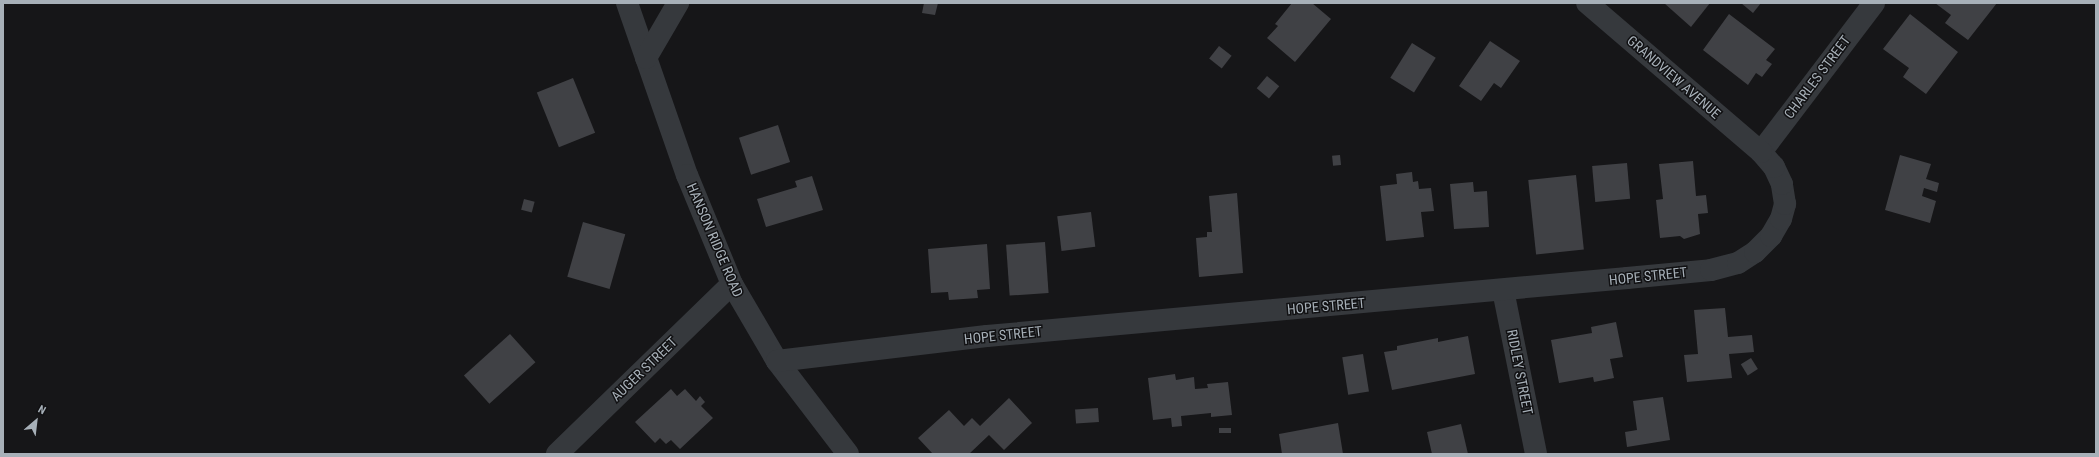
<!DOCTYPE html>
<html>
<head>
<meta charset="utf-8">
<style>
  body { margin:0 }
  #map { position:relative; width:2099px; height:457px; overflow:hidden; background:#161618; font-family:"Roboto Condensed",sans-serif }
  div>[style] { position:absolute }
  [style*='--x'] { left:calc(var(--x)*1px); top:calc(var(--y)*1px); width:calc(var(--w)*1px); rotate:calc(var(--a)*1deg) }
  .building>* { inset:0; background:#404145; transform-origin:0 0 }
  .street>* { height:22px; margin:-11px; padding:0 11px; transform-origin:11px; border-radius:11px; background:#36393d }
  span { translate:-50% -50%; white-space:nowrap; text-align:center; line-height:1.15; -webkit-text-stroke:3px #111113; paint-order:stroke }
  .street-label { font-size:14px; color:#a7b0b8 }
  .frame { position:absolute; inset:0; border:4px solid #a7b0b8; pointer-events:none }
  .north { position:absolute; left:16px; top:401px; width:40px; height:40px; -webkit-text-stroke:3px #111113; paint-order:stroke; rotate:28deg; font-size:11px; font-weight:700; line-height:16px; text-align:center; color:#a7b0b8 }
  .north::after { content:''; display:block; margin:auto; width:14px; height:18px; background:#a7b0b8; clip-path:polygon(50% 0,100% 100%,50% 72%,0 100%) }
</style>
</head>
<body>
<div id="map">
  <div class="building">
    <div style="clip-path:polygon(924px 3px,938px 3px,935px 15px,922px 13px)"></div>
    <div style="clip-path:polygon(1292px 3px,1312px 3px,1331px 19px,1295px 62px,1267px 38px,1278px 26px,1275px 24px)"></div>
    <div style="clip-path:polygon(1664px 3px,1710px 3px,1691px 27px)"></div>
    <div style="clip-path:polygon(1741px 3px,1761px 3px,1753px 13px)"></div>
    <div style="clip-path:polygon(1935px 3px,1997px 3px,1968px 40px,1945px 23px,1951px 15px)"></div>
    <div style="clip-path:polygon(1729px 14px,1775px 49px,1766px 60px,1772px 64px,1762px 77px,1756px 73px,1748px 85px,1703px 50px)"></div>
    <div style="clip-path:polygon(1910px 14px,1958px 52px,1926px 94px,1903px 77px,1909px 68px,1883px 49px)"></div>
    <div style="clip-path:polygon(1490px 41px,1520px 61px,1501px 88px,1494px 83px,1481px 101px,1459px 86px)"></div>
    <div style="left:1412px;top:43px;width:28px;height:41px;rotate:32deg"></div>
    <div style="left:1219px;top:46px;width:16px;height:16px;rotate:38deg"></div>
    <div style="left:1267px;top:76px;width:16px;height:16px;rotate:40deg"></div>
    <div style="left:573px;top:78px;width:59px;height:39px;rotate:68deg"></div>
    <div style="left:778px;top:125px;width:39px;height:41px;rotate:72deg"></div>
    <div style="left:1340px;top:155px;width:10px;height:8px;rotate:84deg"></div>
    <div style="clip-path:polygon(1900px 155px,1931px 164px,1926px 179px,1939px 183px,1937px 192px,1924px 188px,1922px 196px,1936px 201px,1930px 223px,1885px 210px)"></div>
    <div style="clip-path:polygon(1693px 161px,1696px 196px,1706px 195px,1708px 213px,1698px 214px,1700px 234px,1684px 239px,1680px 236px,1660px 238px,1656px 200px,1663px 199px,1659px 164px)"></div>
    <div style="left:1627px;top:163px;width:36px;height:35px;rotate:85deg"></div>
    <div style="clip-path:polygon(1412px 172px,1413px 182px,1418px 181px,1419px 189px,1431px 188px,1434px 211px,1421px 212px,1424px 237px,1386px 241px,1380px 186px,1397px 184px,1396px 174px)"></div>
    <div style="left:1576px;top:175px;width:75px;height:48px;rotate:84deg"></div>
    <div style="clip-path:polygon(812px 176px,823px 210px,766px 227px,757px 199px,797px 187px,795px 181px)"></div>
    <div style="clip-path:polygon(1473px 182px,1474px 192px,1487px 191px,1489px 227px,1454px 229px,1450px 184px)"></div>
    <div style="clip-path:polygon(1237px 193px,1243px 273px,1199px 277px,1196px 238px,1207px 237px,1207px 232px,1212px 232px,1209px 196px)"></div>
    <div style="left:524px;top:199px;width:11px;height:11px;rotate:15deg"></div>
    <div style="left:1091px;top:212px;width:35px;height:34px;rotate:83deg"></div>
    <div style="left:583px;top:222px;width:44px;height:57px;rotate:16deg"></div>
    <div style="left:1045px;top:242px;width:51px;height:39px;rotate:86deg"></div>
    <div style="clip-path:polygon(987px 244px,990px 289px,977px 290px,978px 298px,949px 300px,948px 292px,931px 293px,928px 249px)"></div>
    <div style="clip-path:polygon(1725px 308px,1728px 337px,1752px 335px,1754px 352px,1729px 354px,1732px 378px,1687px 382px,1684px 355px,1698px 354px,1694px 310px)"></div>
    <div style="clip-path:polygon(1616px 322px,1623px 357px,1610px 359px,1614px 378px,1594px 382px,1593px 377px,1559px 383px,1551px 340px,1592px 333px,1591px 327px)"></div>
    <div style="left:510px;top:334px;width:38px;height:62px;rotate:48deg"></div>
    <div style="clip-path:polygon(1468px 336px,1475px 374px,1392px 390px,1384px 352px,1397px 350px,1397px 346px,1438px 338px,1438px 342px)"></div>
    <div style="left:1363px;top:354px;width:38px;height:21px;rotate:81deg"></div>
    <div style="left:1751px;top:358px;width:13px;height:12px;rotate:58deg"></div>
    <div style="clip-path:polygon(1175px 374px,1176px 380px,1194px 377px,1195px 389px,1208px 388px,1207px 384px,1228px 382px,1232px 415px,1211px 417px,1211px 413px,1181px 416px,1182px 426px,1172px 427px,1171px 418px,1153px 420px,1148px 378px)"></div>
    <div style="clip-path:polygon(671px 389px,677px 396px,685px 389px,696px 401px,700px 396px,705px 402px,701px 406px,713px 418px,680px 449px,671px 440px,666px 444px,660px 438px,655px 443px,635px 422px)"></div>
    <div style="clip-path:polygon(1663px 397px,1670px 440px,1627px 447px,1625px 432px,1637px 430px,1633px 401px)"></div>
    <div style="clip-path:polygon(1009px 398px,1032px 423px,1004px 450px,989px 435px,969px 454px,933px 454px,918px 438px,949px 410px,964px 426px,972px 418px,980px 426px)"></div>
    <div style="left:1098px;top:408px;width:14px;height:23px;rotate:86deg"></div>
    <div style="clip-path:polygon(1338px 423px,1343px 454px,1282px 454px,1279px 434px)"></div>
    <div style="clip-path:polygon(1461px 424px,1468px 454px,1432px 454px,1427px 432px)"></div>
    <div style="left:1219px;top:428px;width:12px;height:5px"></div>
  </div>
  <div class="street">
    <div style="--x:627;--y:3;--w:182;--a:70.8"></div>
    <div style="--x:687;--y:175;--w:118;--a:67.6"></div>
    <div style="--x:732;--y:284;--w:89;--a:59.7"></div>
    <div style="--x:777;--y:361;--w:117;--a:52.6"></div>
    <div style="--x:646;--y:58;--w:64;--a:-59.8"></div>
    <div style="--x:1761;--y:152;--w:187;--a:-52.8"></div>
    <div style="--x:1503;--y:290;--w:167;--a:78.6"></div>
    <div style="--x:777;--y:361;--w:211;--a:-6.8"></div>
    <div style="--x:987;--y:336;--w:643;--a:-5.18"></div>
    <div style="--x:1627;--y:278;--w:84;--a:-5.4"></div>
    <div style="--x:1711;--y:270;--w:28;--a:-15"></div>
    <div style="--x:1738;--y:263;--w:20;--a:-33"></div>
    <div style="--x:1755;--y:252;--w:23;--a:-45"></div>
    <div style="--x:1771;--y:236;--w:20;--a:-60"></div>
    <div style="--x:1781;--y:219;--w:16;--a:-75"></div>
    <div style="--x:1785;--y:204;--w:20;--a:-99"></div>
    <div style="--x:1782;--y:184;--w:19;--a:-115"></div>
    <div style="--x:1774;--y:167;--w:20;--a:-131"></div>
    <div style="--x:1761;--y:152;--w:229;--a:-139.4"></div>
    <div style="--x:557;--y:454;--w:244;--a:-44.2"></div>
  </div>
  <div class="street-label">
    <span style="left:1674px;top:77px;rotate:41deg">GRANDVIEW AVENUE</span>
    <span style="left:1817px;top:77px;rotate:-53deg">CHARLES STREET</span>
    <span style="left:715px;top:240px;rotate:67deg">HANSON RIDGE ROAD</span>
    <span style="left:1648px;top:276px;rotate:-6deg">HOPE STREET</span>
    <span style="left:1326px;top:306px;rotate:-5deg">HOPE STREET</span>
    <span style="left:1003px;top:335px;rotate:-6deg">HOPE STREET</span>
    <span style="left:644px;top:369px;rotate:-44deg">AUGER STREET</span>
    <span style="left:1520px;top:372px;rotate:79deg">RIDLEY STREET</span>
  </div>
  <div class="frame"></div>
  <div class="north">N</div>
</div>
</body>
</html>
